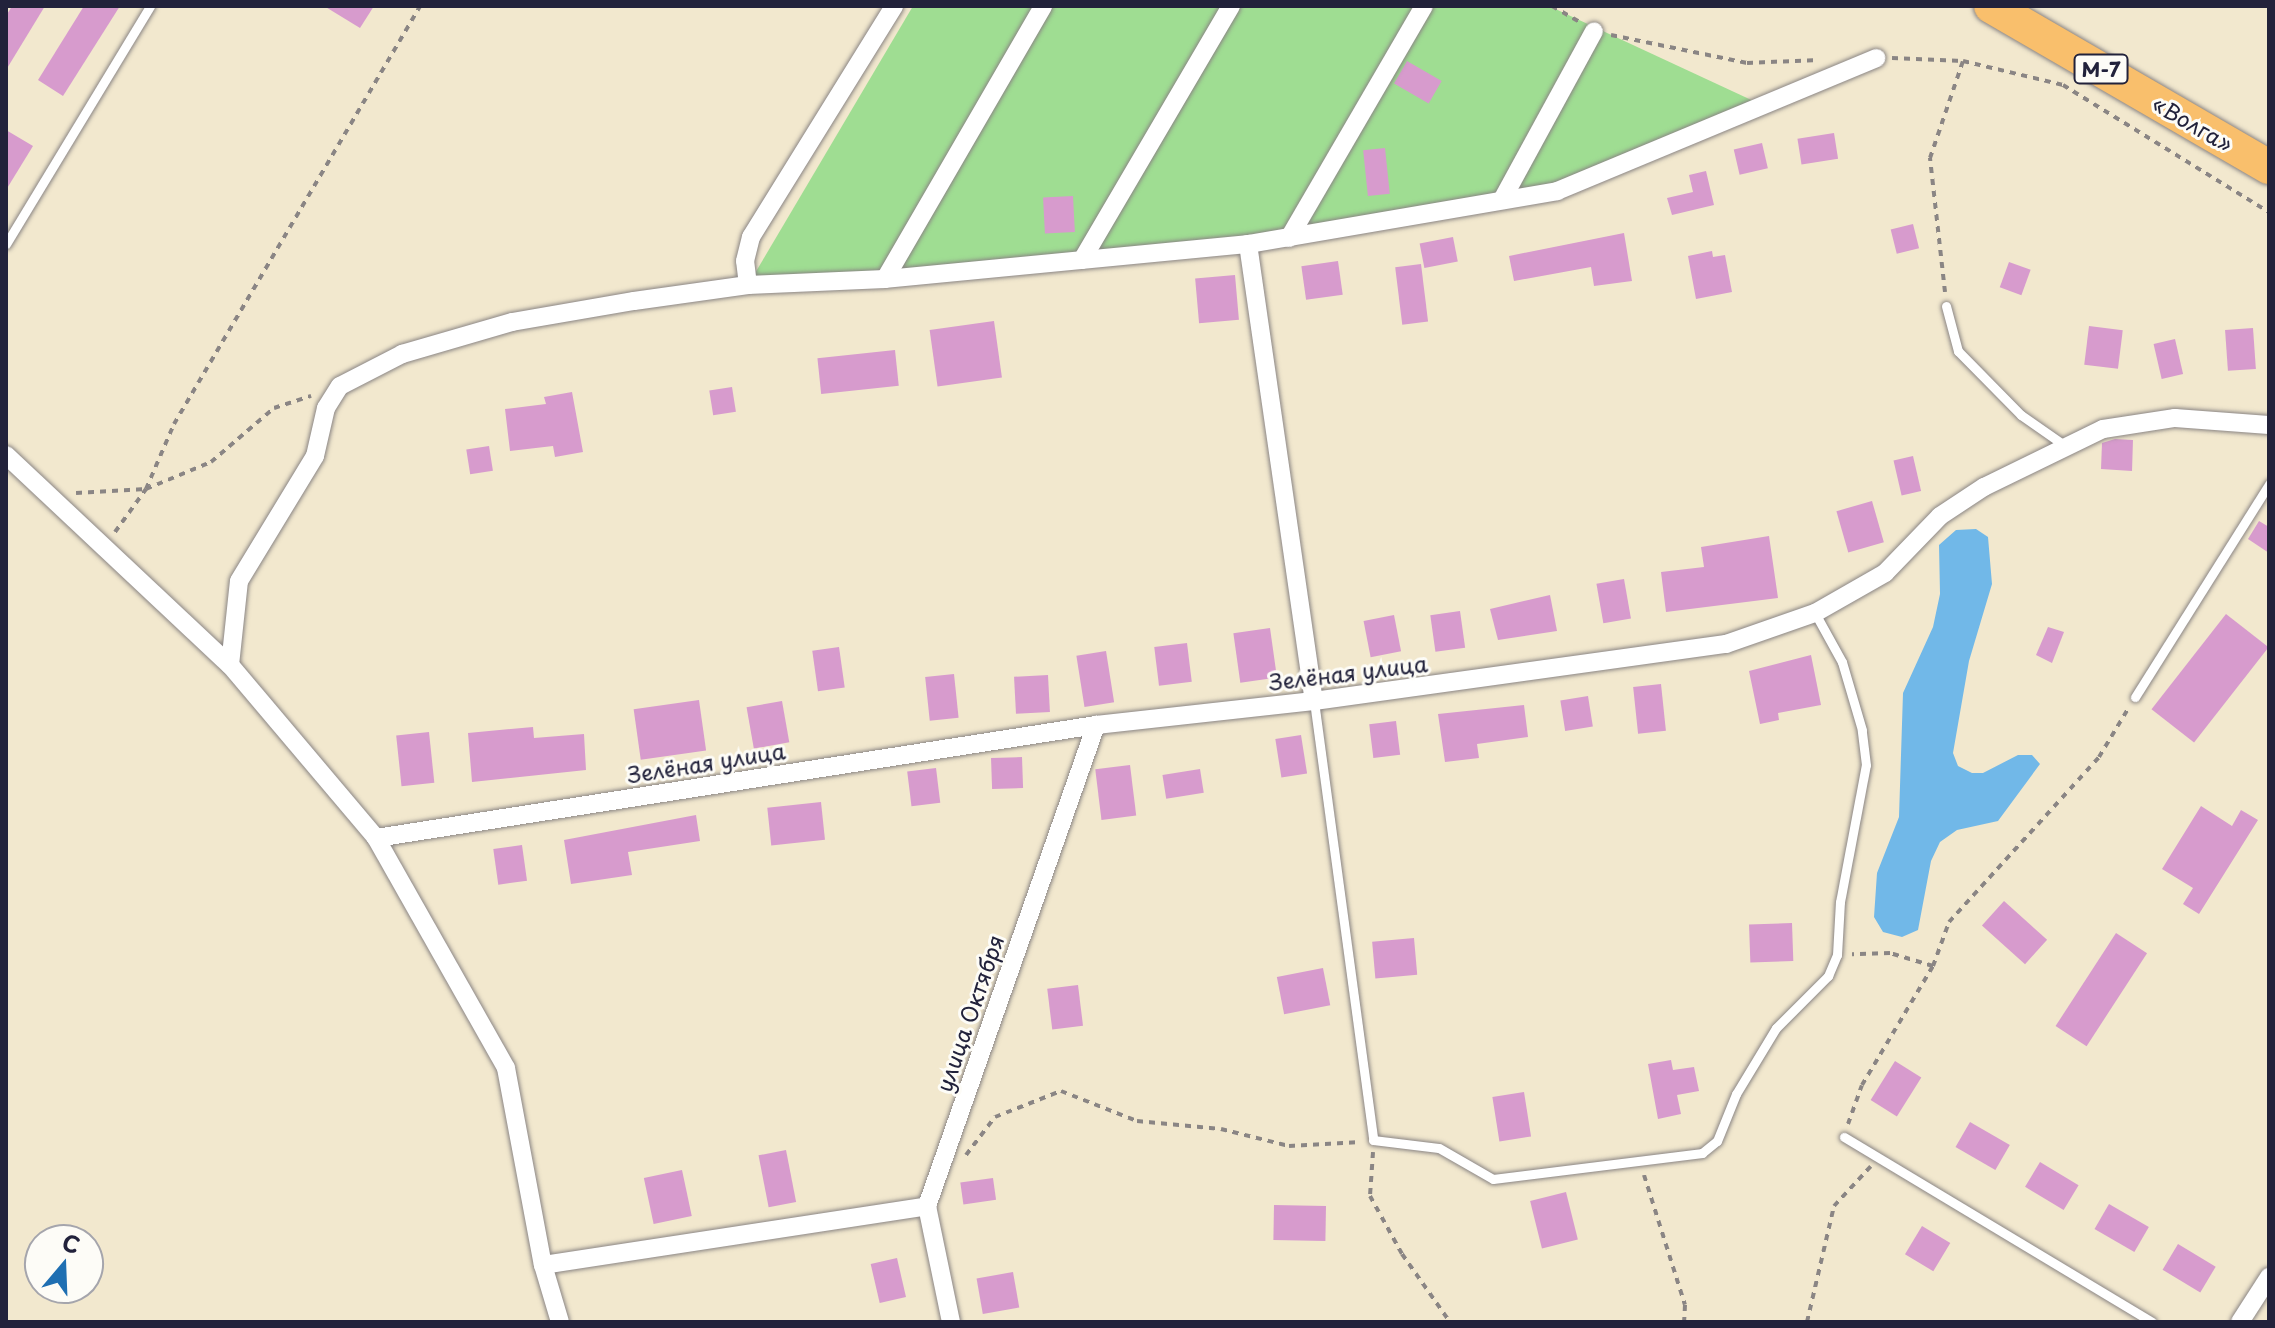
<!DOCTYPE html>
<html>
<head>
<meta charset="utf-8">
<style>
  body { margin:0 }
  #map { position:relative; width:2275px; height:1328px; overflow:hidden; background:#f2e8ce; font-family:"Playpen Sans",sans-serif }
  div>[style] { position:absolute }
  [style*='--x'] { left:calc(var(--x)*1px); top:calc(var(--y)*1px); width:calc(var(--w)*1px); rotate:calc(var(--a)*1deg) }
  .green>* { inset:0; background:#9fdd92 }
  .water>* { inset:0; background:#71b8e8 }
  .building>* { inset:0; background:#d79bcd; transform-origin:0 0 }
  .path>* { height:4px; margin-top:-2px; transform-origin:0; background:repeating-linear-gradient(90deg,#8a8584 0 6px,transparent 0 12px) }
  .roads { filter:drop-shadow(0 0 2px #8a8584) drop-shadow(0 0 2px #8a8584) }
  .lane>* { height:9px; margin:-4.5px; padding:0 4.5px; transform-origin:4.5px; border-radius:4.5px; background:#fff }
  .street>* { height:18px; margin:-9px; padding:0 9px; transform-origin:9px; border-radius:9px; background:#fff }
  .highway>* { height:34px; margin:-17px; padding:0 17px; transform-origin:17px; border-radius:17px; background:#f9bf6c }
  span { translate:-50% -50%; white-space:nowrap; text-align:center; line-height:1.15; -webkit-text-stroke:6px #fdfcf7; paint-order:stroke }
  .shield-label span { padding:2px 6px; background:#fdfcf7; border:2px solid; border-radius:6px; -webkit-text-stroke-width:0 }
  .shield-label { font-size:20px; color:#22223b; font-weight:700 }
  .street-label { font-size:22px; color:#22223b }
  .frame { position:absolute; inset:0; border:8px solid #22223b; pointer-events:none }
  .north { position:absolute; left:24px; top:1224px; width:80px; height:80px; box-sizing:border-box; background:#fdfcf7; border:2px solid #a5a5ac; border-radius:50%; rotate:19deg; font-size:22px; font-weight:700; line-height:32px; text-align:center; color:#22223b }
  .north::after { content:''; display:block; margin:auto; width:28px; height:36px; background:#1f6fb2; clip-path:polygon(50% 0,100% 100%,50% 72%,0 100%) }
</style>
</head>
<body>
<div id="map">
  <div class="green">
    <div style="clip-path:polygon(913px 6px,1549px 6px,1760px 104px,1557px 191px,1289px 238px,748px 285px)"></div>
  </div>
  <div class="water">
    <div style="clip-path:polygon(1976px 529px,1988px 537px,1992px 584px,1969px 661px,1953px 753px,1958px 766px,1972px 773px,1983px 773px,2018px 755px,2032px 755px,2040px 764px,1998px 821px,1957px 830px,1940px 842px,1931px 861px,1918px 930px,1902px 937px,1883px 932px,1874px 917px,1877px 873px,1899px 817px,1903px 693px,1933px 627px,1940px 594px,1939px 545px,1956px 530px)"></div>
  </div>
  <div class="building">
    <div style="clip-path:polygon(12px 6px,45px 6px,6px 70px,6px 16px)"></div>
    <div style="clip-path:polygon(84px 6px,120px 6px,63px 96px,38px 80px)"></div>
    <div style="clip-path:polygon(324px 6px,374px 6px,360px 28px)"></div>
    <div style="left:1407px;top:61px;width:40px;height:26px;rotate:30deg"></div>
    <div style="clip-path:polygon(6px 130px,33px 146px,6px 190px)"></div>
    <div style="left:1834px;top:133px;width:26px;height:37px;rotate:81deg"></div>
    <div style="left:1762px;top:143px;width:26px;height:29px;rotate:77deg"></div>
    <div style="left:1385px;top:148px;width:46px;height:22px;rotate:84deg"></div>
    <div style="clip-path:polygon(1706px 171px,1714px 205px,1672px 215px,1667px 198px,1693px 192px,1689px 175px)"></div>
    <div style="left:1073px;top:196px;width:36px;height:30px;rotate:87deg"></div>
    <div style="left:1913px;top:224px;width:25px;height:23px;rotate:76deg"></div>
    <div style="clip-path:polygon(1624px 233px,1632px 281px,1594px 286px,1591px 267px,1514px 281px,1509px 256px)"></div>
    <div style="left:1453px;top:237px;width:25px;height:34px;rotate:79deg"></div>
    <div style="clip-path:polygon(1712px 251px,1713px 257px,1725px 255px,1732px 292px,1696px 299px,1688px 256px)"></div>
    <div style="left:1338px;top:261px;width:34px;height:37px;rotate:82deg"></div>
    <div style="left:2009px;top:262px;width:23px;height:27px;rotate:20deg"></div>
    <div style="left:1421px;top:264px;width:58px;height:26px;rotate:83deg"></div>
    <div style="left:1235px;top:275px;width:45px;height:40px;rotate:85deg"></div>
    <div style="left:994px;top:321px;width:57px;height:65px;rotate:82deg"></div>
    <div style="left:2089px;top:326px;width:34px;height:39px;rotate:7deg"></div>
    <div style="left:2253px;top:328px;width:41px;height:28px;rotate:86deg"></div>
    <div style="left:2175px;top:339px;width:36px;height:22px;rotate:77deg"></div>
    <div style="left:895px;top:350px;width:36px;height:78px;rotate:84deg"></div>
    <div style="left:732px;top:387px;width:25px;height:23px;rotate:81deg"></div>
    <div style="clip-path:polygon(572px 392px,583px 452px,555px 457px,553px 446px,510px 451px,505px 409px,546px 404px,544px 397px)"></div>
    <div style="clip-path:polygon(2115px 439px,2133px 440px,2132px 471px,2101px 469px,2102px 443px)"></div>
    <div style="left:489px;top:446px;width:25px;height:23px;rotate:81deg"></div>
    <div style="left:1913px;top:456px;width:36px;height:20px;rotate:77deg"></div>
    <div style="left:1872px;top:501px;width:43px;height:37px;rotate:74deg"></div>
    <div style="clip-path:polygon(2259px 521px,2269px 527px,2269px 553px,2248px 539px)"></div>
    <div style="clip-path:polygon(1769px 536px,1778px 598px,1666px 612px,1661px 572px,1704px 567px,1701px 547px)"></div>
    <div style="left:1624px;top:579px;width:40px;height:28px;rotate:80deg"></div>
    <div style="clip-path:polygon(1550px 595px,1557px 631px,1498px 640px,1490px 609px)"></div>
    <div style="left:1460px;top:611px;width:37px;height:30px;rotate:82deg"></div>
    <div style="left:2226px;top:614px;width:54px;height:121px;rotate:38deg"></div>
    <div style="left:1394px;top:615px;width:37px;height:31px;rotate:79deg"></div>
    <div style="clip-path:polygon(2048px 627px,2064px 632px,2052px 663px,2036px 655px)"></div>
    <div style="left:1270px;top:628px;width:50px;height:37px;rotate:82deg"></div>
    <div style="left:1187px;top:643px;width:39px;height:33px;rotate:83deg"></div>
    <div style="left:839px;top:647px;width:41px;height:27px;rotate:82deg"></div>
    <div style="left:1106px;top:651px;width:52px;height:30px;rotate:81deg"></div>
    <div style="clip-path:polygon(1811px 655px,1821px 705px,1778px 713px,1779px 720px,1760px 724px,1749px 671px)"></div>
    <div style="left:954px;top:674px;width:44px;height:29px;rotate:84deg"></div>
    <div style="left:1048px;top:675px;width:37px;height:34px;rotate:87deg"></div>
    <div style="left:1661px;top:684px;width:47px;height:28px;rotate:84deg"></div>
    <div style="left:1588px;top:696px;width:31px;height:28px;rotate:81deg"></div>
    <div style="left:699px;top:700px;width:51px;height:66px;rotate:82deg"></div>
    <div style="left:782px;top:701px;width:42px;height:36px;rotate:80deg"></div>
    <div style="clip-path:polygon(1524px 705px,1528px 737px,1477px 744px,1479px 758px,1445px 762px,1438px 714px)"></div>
    <div style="left:1396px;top:721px;width:34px;height:27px;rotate:83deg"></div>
    <div style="clip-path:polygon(533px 727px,534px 738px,584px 734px,586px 770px,472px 782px,468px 733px)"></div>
    <div style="left:429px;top:732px;width:51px;height:33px;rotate:84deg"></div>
    <div style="left:1301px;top:735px;width:39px;height:26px;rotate:81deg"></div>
    <div style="left:1022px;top:757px;width:31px;height:31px;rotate:88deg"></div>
    <div style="left:1130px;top:765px;width:51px;height:35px;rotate:83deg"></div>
    <div style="left:936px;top:768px;width:35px;height:29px;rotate:83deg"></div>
    <div style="left:1200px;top:769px;width:24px;height:38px;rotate:81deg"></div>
    <div style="left:821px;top:802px;width:38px;height:54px;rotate:84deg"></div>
    <div style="clip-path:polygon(2201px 806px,2232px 826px,2241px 810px,2258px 820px,2199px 914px,2183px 904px,2193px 888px,2162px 869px)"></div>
    <div style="clip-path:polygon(696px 815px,700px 841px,628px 852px,632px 875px,571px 884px,564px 840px)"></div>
    <div style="left:522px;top:845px;width:36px;height:29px;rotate:82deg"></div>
    <div style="left:2004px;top:901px;width:58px;height:33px;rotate:42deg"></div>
    <div style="left:1792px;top:923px;width:38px;height:43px;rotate:88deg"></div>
    <div style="left:2116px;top:933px;width:37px;height:111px;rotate:33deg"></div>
    <div style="left:1414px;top:938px;width:37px;height:42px;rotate:85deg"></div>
    <div style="left:1323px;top:968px;width:38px;height:47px;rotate:79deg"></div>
    <div style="left:1078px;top:985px;width:41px;height:31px;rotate:83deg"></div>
    <div style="clip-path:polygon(1671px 1060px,1673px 1070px,1694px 1067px,1699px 1091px,1677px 1095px,1681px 1114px,1658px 1119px,1648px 1064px)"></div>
    <div style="left:1895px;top:1061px;width:31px;height:46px;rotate:32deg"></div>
    <div style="left:1524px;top:1092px;width:45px;height:32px;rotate:81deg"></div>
    <div style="left:1970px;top:1122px;width:46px;height:29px;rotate:30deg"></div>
    <div style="left:786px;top:1150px;width:53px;height:28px;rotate:79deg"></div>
    <div style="left:2040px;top:1162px;width:45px;height:29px;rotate:31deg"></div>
    <div style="left:682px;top:1170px;width:47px;height:39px;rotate:78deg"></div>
    <div style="left:993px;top:1178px;width:22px;height:33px;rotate:82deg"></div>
    <div style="left:1566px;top:1192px;width:49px;height:37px;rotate:76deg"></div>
    <div style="left:2109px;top:1204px;width:46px;height:29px;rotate:30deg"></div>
    <div style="left:1274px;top:1205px;width:52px;height:35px;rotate:1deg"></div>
    <div style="left:1922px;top:1226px;width:33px;height:33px;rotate:31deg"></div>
    <div style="left:2178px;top:1244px;width:44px;height:30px;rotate:31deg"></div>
    <div style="left:897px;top:1258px;width:40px;height:27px;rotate:77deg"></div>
    <div style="left:1013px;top:1272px;width:36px;height:37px;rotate:80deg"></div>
  </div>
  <div class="path">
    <div style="--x:1552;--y:6;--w:34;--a:30"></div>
    <div style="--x:1611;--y:35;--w:139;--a:11.6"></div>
    <div style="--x:1747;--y:63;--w:72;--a:-2.4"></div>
    <div style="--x:1892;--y:58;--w:71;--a:2.4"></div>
    <div style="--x:1963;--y:61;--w:103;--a:13.5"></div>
    <div style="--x:2063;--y:85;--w:242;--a:31.7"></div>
    <div style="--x:1945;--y:292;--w:135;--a:-96.4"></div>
    <div style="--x:1930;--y:158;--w:102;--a:-71.2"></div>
    <div style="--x:76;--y:493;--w:70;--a:-3.3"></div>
    <div style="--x:146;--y:489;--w:70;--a:-22.6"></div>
    <div style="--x:211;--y:462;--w:83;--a:-40.6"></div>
    <div style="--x:274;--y:408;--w:39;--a:-18"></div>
    <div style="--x:115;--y:532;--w:53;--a:-54.2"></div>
    <div style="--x:146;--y:489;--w:71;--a:-66.7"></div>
    <div style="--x:174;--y:424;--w:485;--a:-59.5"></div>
    <div style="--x:1933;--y:966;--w:47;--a:-70"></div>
    <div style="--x:1949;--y:922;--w:223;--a:-47.7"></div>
    <div style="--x:2099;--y:757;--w:56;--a:-58.9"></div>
    <div style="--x:1848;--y:1124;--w:41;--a:-70.3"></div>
    <div style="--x:1862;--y:1085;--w:139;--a:-59.2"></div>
    <div style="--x:1933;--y:966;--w:45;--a:-163.2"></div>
    <div style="--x:1890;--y:953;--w:38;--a:178"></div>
    <div style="--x:1373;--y:1152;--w:44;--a:93.9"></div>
    <div style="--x:1370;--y:1196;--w:66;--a:61.1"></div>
    <div style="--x:1402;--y:1254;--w:83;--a:54.8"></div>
    <div style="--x:966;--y:1155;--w:48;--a:-52.7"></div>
    <div style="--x:995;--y:1117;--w:71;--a:-21.5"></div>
    <div style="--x:1061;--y:1091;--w:82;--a:21.5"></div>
    <div style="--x:1137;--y:1121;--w:84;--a:5.4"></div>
    <div style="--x:1221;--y:1129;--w:70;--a:14"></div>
    <div style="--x:1289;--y:1146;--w:72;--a:-3.2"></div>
    <div style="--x:1644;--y:1175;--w:136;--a:72.5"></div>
    <div style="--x:1685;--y:1305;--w:17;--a:93"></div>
    <div style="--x:1807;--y:1322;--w:119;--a:-76.9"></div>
    <div style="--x:1834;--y:1206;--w:54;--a:-47.2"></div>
  </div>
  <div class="roads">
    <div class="lane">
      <div style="--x:6;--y:244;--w:278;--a:-58.8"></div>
      <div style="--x:1946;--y:306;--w:47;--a:75.1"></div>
      <div style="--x:1958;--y:351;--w:90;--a:45.5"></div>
      <div style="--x:2021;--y:415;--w:52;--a:34.9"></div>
      <div style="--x:2135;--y:697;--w:252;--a:-57.8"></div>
      <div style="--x:1314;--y:701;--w:443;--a:82.3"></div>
      <div style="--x:1373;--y:1140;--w:66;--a:6.9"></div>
      <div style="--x:1439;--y:1148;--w:62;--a:29.9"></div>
      <div style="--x:1493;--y:1179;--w:211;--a:-7.1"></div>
      <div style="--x:1702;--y:1153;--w:19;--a:-39"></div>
      <div style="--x:1717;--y:1141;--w:51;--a:-68"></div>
      <div style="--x:1736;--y:1094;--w:77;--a:-58.8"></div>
      <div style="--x:1776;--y:1028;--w:74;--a:-45"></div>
      <div style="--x:1828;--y:976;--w:23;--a:-67"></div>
      <div style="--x:1837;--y:955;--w:53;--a:-86.8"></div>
      <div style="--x:1840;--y:902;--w:139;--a:-79.3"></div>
      <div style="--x:1866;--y:765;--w:35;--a:-97"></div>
      <div style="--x:1862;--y:730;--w:71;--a:-106.4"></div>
      <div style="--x:1842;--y:662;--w:56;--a:-118.9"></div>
      <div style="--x:1844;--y:1137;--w:359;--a:31"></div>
    </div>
    <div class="street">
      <div style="--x:1502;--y:200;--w:192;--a:-61.4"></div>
      <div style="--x:1289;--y:238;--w:268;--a:-59.8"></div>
      <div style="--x:1248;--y:244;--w:462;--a:81.8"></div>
      <div style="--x:1082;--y:260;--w:294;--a:-59.6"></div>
      <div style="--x:885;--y:279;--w:315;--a:-59.9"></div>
      <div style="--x:748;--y:285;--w:24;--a:-97"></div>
      <div style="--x:745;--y:261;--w:25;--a:-76"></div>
      <div style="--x:751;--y:237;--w:272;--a:-58.2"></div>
      <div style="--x:6;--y:455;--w:307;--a:43.2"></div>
      <div style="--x:230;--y:665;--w:226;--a:49.8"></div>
      <div style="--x:376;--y:838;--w:264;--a:60.5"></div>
      <div style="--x:506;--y:1068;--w:200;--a:79.4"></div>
      <div style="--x:543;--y:1265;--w:59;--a:73.4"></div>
      <div style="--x:230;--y:665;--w:84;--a:-83.9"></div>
      <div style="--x:239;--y:581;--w:146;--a:-58.7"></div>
      <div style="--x:315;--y:456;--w:49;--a:-77.1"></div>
      <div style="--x:326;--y:408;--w:26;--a:-58"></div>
      <div style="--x:340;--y:386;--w:70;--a:-27.3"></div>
      <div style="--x:402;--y:354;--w:115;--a:-16.2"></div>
      <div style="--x:512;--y:322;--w:124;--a:-9.8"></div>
      <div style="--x:634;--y:301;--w:115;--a:-8"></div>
      <div style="--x:748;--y:285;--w:137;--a:-2.5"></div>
      <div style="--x:885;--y:279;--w:365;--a:-5.5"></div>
      <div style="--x:1248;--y:244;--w:314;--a:-9.7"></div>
      <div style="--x:1557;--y:191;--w:346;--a:-22.6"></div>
      <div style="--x:376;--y:838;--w:729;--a:-8.92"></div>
      <div style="--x:1096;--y:725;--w:219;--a:-6.3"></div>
      <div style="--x:1314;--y:701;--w:416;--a:-7.9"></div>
      <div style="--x:1726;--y:644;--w:94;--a:-19.2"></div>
      <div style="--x:1815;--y:613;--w:81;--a:-29.7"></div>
      <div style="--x:1885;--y:573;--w:79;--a:-46"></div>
      <div style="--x:1940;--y:516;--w:53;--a:-33.4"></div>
      <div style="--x:1984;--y:487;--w:132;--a:-26"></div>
      <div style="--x:2103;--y:429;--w:73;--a:-8.7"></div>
      <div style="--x:2175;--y:418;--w:94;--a:4.3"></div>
      <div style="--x:543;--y:1265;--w:389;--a:-8.7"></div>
      <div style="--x:951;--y:1322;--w:118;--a:-101.7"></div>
      <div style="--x:927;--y:1206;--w:510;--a:-70.64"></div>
      <div style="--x:2240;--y:1322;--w:54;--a:-57.2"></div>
    </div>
    <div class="highway">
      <div style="--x:1991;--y:6;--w:321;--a:30.1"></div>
    </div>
  </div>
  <div class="shield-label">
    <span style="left:2101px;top:69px">М-7</span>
  </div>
  <div class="street-label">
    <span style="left:2193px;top:123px;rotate:30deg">«Волга»</span>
    <span style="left:1348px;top:672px;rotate:-7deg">Зелёная улица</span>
    <span style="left:706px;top:762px;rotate:-9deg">Зелёная улица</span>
    <span style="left:969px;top:1013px;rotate:-71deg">улица Октября</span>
  </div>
  <div class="frame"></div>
  <div class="north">С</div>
</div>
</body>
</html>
